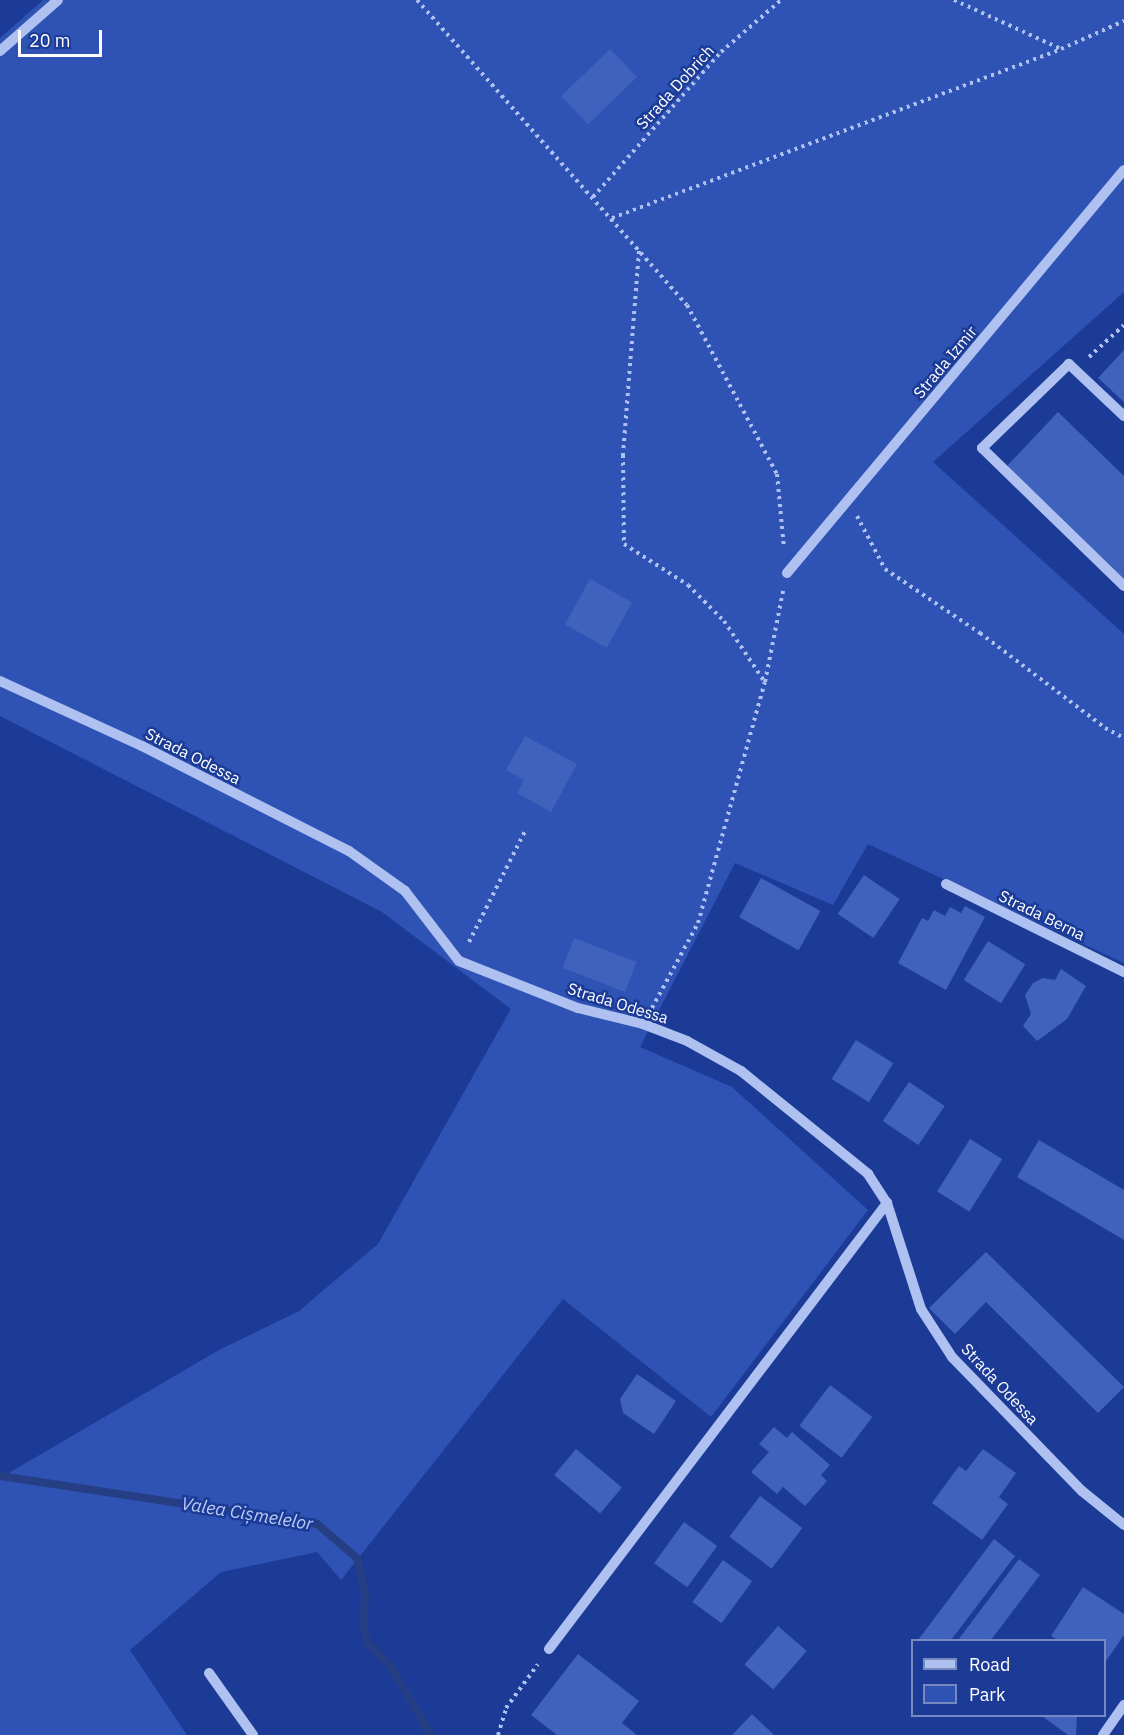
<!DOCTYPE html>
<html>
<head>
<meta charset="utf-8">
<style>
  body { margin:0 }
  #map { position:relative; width:1124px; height:1735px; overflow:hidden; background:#1b3b97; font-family:"IBM Plex Sans",sans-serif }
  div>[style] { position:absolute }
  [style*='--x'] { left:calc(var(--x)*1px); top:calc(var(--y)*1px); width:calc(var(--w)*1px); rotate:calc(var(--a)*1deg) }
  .green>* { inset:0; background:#2f53b4 }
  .stream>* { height:8px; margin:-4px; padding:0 4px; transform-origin:4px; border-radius:4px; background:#263e84 }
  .building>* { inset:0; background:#3f62bc; transform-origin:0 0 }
  .path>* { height:4px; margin-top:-2px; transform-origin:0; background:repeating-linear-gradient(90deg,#afc1f0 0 3px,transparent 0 7.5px) }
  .minor>* { height:10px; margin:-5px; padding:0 5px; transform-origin:5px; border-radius:5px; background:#afc1f0 }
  span { translate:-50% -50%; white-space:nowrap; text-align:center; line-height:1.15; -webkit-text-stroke:5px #1b3b97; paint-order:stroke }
  .street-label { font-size:16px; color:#fff }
  .water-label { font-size:18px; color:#bbccf6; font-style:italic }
  .legend { position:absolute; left:911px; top:1639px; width:195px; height:78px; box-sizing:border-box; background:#1b3b97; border:2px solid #7689c1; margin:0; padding:8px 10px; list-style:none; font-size:18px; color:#fff }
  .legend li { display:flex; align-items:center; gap:12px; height:30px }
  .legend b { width:30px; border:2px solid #7689c1 }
  .scale { position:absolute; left:18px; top:30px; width:84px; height:27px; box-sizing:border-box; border:3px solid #fff; border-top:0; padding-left:8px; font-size:18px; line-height:21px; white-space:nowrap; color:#fff; -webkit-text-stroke:4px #1b3b97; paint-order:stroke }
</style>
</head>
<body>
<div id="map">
  <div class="green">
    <div style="clip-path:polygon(43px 0,1124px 0,1124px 292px,933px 462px,1124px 634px,1124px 963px,868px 844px,833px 905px,735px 863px,640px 1047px,732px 1087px,868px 1210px,711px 1417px,563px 1299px,341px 1580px,317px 1552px,221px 1572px,130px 1650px,187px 1735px,0 1735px,0 1474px,7px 1474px,219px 1350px,299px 1311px,378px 1244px,511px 1009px,382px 912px,0 716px,0 38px)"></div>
  </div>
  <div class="stream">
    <div style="--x:0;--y:1476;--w:321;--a:8.6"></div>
    <div style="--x:317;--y:1524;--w:52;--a:40.4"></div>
    <div style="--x:357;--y:1558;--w:36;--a:77"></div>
    <div style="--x:365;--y:1593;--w:37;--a:92"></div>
    <div style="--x:364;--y:1630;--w:14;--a:73"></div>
    <div style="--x:368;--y:1643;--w:33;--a:46"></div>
    <div style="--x:391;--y:1667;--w:79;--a:59.5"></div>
  </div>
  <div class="building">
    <div style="left:610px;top:49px;width:39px;height:68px;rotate:46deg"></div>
    <div style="clip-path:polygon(1124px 350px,1124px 402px,1098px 378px)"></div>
    <div style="clip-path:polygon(1058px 412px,1124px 476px,1124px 580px,1006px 467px)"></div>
    <div style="left:590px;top:579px;width:48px;height:52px;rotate:29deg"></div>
    <div style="clip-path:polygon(525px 736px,577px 764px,551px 812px,517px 793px,524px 780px,506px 770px)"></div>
    <div style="left:864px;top:875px;width:43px;height:47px;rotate:34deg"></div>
    <div style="left:761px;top:878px;width:68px;height:45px;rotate:29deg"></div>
    <div style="clip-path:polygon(965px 906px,985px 917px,946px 990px,898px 963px,922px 918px,928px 921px,934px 910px,945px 916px,950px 907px,961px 913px)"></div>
    <div style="left:574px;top:938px;width:67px;height:32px;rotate:21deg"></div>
    <div style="left:988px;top:941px;width:44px;height:46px;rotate:32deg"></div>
    <div style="clip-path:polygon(1061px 969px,1086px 986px,1067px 1019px,1037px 1041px,1023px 1026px,1031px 1014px,1025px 995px,1033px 983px,1043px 978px,1055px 980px)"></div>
    <div style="left:856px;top:1040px;width:44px;height:46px;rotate:32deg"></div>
    <div style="left:909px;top:1082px;width:43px;height:47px;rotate:34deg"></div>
    <div style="left:970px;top:1139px;width:38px;height:62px;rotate:32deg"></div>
    <div style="clip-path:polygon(1039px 1140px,1124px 1190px,1124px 1240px,1017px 1177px)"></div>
    <div style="clip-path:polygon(986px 1252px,1124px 1387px,1098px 1413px,986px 1302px,955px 1334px,929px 1308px)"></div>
    <div style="clip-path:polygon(637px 1374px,676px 1401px,654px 1434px,623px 1413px,620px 1399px)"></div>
    <div style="left:830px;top:1385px;width:53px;height:51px;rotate:37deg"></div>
    <div style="clip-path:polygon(774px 1427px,787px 1438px,792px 1432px,830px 1465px,821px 1475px,827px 1481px,805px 1506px,783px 1487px,777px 1494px,751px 1472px,769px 1452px,759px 1444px)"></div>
    <div style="left:576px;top:1449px;width:60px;height:34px;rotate:40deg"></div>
    <div style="clip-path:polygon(983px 1449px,1016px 1473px,999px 1497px,1008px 1504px,982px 1540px,932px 1503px,959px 1466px,966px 1471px)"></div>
    <div style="left:760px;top:1496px;width:53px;height:51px;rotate:37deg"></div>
    <div style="left:684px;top:1522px;width:41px;height:51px;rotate:36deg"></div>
    <div style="clip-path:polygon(994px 1539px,1015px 1556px,951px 1640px,918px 1640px)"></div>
    <div style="clip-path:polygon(1019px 1559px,1040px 1575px,991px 1640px,958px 1640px)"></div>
    <div style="left:723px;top:1560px;width:36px;height:52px;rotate:36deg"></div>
    <div style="clip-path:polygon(1083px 1587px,1124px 1614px,1124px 1635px,1104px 1664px,1104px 1640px,1058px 1640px,1051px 1636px)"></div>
    <div style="left:778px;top:1626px;width:38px;height:51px;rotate:41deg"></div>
    <div style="clip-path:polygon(578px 1654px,639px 1701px,622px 1723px,637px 1735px,557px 1735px,531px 1715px)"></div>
    <div style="clip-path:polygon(752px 1714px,774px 1735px,732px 1735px)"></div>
    <div style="clip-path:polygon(1042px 1716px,1077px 1716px,1076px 1735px,1068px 1735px)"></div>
  </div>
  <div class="path">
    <div style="--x:417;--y:0;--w:407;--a:48.5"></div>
    <div style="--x:687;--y:305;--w:191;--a:62"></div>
    <div style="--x:777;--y:474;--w:74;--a:84.6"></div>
    <div style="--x:954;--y:0;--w:118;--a:24.6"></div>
    <div style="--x:593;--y:197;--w:193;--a:-48.6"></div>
    <div style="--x:721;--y:52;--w:79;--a:-40.9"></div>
    <div style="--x:612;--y:218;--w:480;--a:-20.6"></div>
    <div style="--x:1061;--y:49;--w:69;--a:-24"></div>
    <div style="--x:639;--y:251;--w:205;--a:94.5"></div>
    <div style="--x:623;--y:455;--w:89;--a:89.4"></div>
    <div style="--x:624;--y:544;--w:76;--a:32.6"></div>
    <div style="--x:688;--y:585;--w:51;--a:45"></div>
    <div style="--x:724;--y:621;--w:72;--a:56.3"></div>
    <div style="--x:1089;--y:357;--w:47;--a:-42.4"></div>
    <div style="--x:857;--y:516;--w:60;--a:62.2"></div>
    <div style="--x:885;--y:569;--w:115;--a:34"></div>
    <div style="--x:980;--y:633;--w:157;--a:37.2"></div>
    <div style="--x:1105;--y:728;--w:21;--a:28"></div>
    <div style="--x:469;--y:942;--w:124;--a:-63.2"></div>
    <div style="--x:652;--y:1008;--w:97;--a:-61.6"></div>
    <div style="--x:698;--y:923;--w:250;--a:-74.5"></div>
    <div style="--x:765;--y:682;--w:93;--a:-78.8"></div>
    <div style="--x:498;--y:1735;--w:28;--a:-73"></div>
    <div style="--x:506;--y:1708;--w:54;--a:-54"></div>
  </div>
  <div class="minor">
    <div style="--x:0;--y:51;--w:77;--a:-41.3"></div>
    <div style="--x:1124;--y:416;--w:76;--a:-136.6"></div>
    <div style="--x:1069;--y:364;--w:121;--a:136"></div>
    <div style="--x:982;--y:448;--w:198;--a:44.2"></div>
    <div style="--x:787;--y:573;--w:525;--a:-50.1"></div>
    <div style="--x:0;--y:681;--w:156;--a:24.6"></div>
    <div style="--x:142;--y:746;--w:232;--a:26.9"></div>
    <div style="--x:349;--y:851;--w:69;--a:35.5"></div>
    <div style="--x:405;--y:891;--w:88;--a:52.4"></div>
    <div style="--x:459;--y:961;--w:128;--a:21.6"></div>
    <div style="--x:578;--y:1008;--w:67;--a:13.8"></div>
    <div style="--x:643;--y:1024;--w:47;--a:21.1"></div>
    <div style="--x:687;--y:1041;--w:62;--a:29.1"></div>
    <div style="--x:741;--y:1071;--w:164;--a:39"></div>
    <div style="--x:868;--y:1174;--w:35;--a:57"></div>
    <div style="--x:887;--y:1203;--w:111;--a:72.2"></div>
    <div style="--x:921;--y:1309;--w:57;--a:57.1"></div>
    <div style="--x:952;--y:1357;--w:187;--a:45.9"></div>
    <div style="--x:1082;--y:1491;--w:54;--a:39"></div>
    <div style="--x:946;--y:884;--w:199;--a:26.3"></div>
    <div style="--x:549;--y:1649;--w:560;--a:-52.84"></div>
    <div style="--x:209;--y:1673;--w:76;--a:54.6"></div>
    <div style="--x:1103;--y:1735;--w:37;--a:-55"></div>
  </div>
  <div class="street-label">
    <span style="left:675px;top:87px;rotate:-48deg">Strada Dobrich</span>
    <span style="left:945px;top:362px;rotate:-50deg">Strada Izmir</span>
    <span style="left:193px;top:756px;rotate:27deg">Strada Odessa</span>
    <span style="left:1042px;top:915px;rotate:26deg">Strada Berna</span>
    <span style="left:618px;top:1003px;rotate:17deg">Strada Odessa</span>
    <span style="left:1000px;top:1384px;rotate:47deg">Strada Odessa</span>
  </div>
  <div class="water-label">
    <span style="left:247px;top:1514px;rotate:9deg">Valea Cișmelelor</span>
  </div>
  <ul class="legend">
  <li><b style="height:8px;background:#afc1f0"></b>Road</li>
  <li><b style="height:16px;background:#2f53b4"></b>Park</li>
  </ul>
  <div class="scale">20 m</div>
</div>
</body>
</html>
